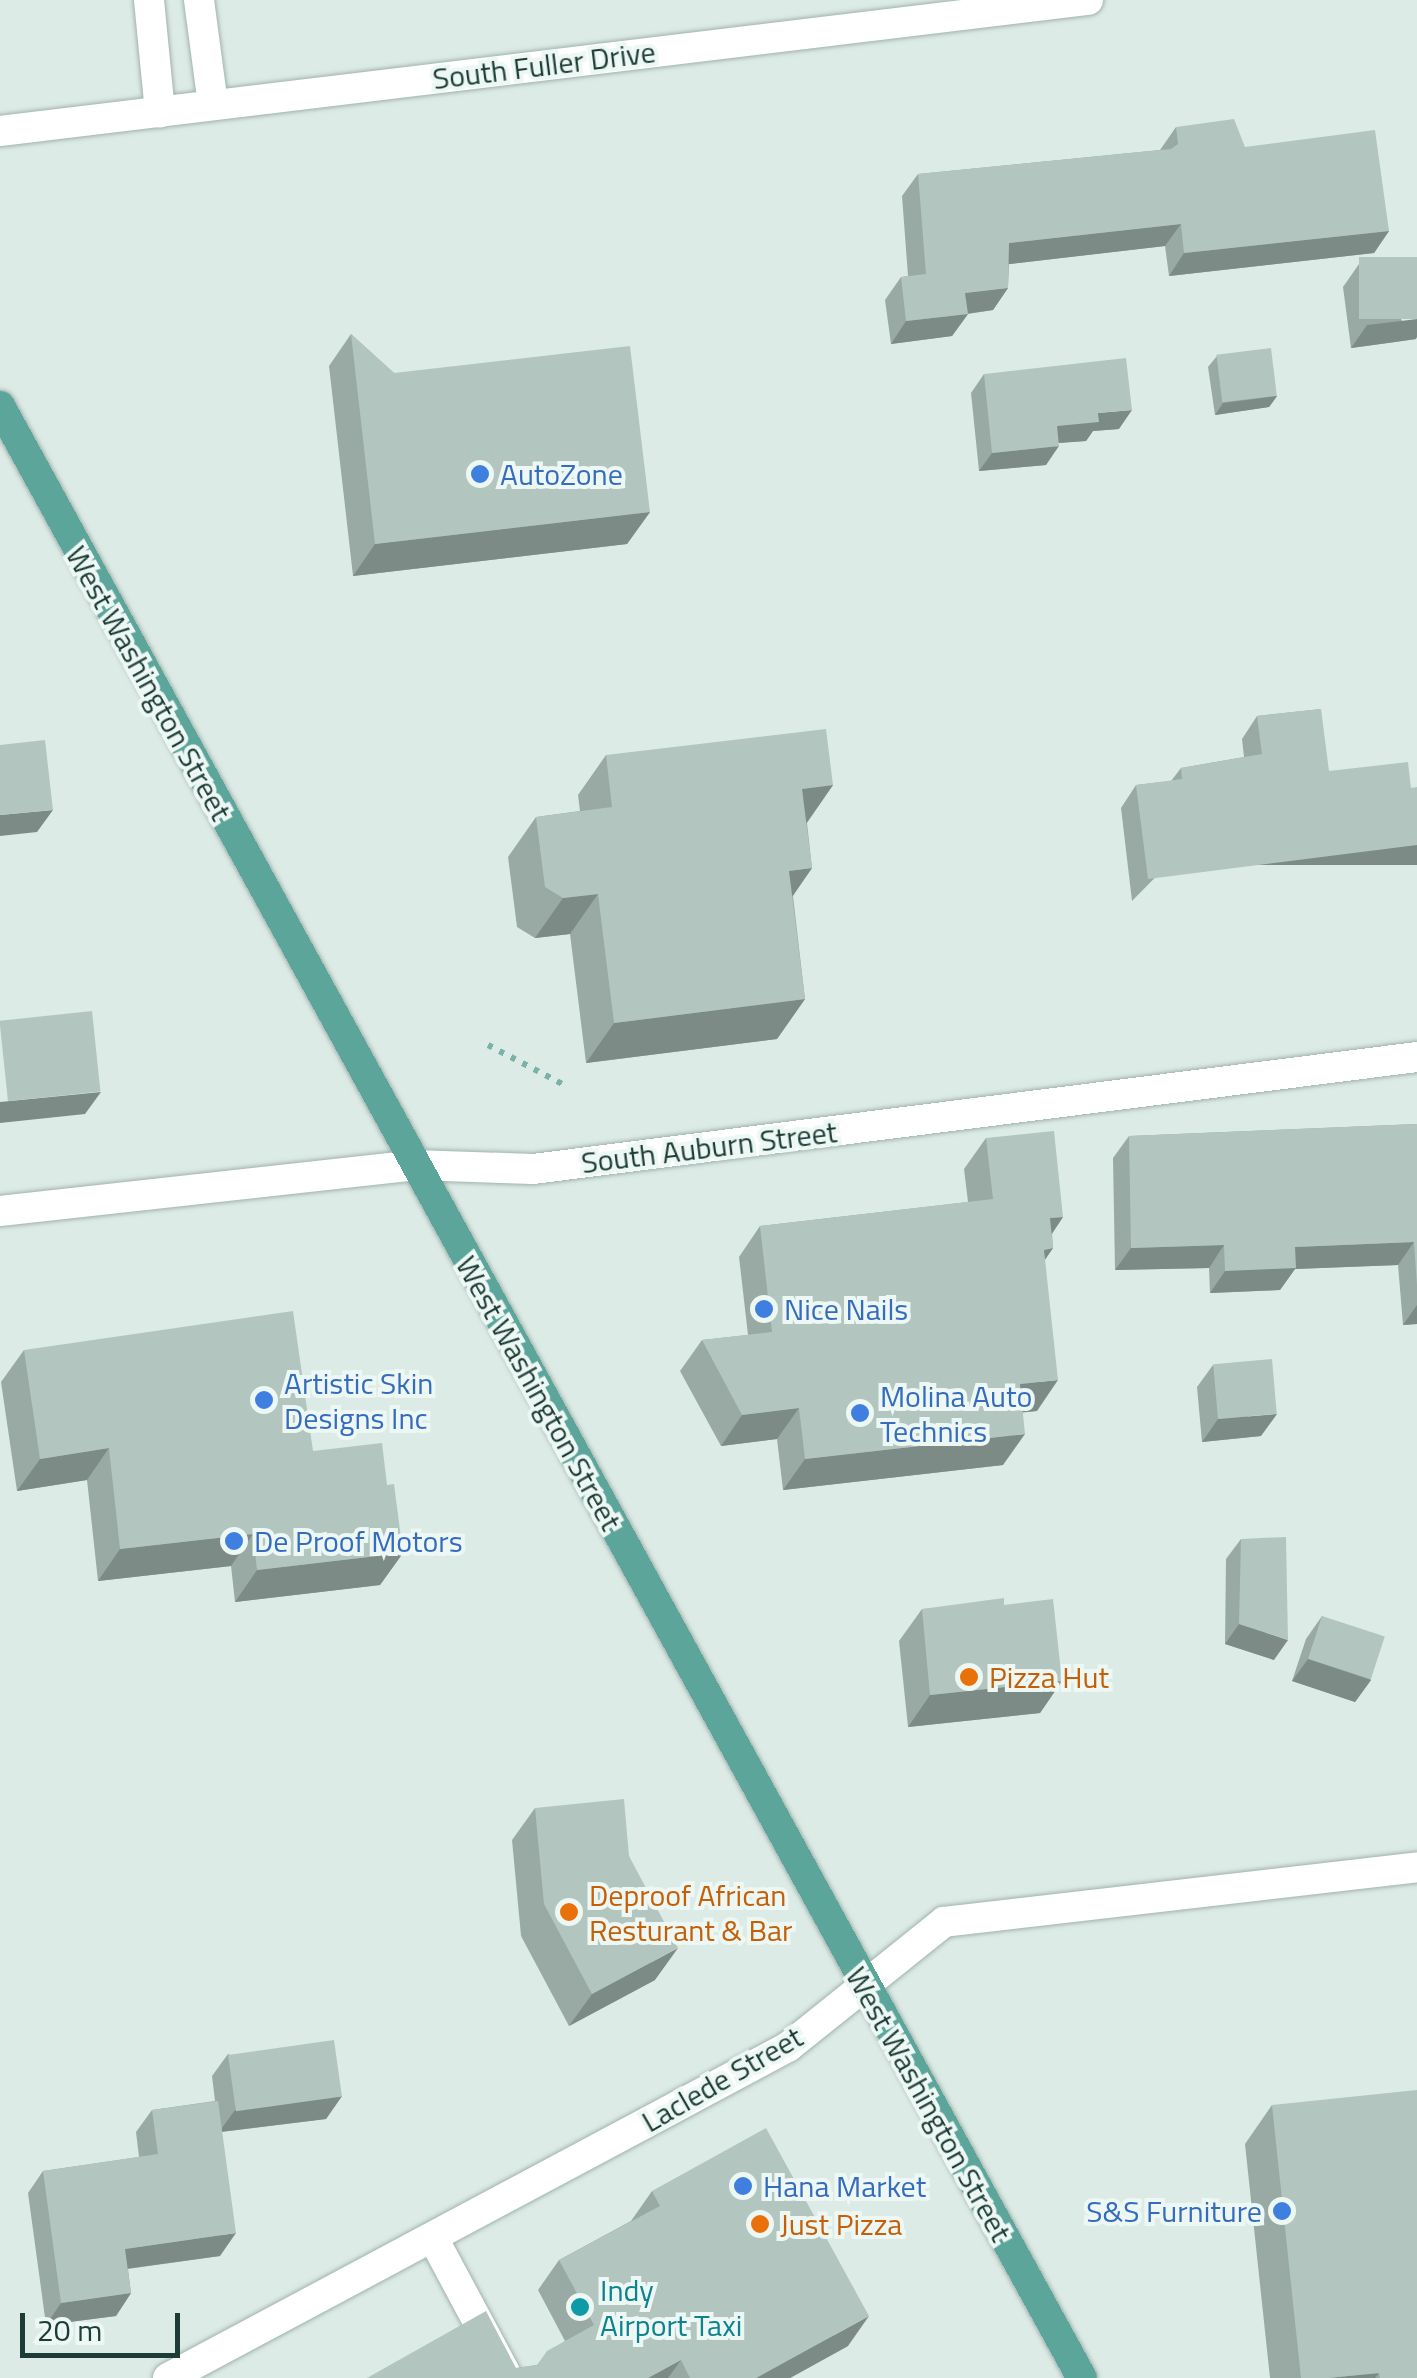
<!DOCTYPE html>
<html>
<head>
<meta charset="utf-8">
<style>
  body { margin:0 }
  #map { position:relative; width:1417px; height:2378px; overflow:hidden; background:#ddebe6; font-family:"Titillium Web",sans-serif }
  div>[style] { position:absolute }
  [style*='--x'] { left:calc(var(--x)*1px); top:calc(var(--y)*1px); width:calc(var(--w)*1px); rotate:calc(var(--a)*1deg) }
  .path>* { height:6px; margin-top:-3px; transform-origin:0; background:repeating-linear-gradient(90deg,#7ab2a7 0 5px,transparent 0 13px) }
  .roads { filter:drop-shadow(0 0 2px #a0b3ae) drop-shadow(0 0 2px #a0b3ae) }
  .minor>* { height:30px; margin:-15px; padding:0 15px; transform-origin:15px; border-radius:15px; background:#fff }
  .major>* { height:30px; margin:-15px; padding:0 15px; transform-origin:15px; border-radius:15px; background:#5ca59b }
  .wall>* { inset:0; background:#99aaa4 }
  .shaded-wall>* { inset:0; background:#7d8b86; transform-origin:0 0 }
  .building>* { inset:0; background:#b2c6bf; transform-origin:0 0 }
  .dots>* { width:28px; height:28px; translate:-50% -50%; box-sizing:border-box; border:5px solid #edf7f3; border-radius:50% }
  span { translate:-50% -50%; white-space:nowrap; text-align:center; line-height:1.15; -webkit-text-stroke:8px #edf7f3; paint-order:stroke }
  .street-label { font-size:30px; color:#1d3c37 }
  .shop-label { font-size:30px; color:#366cbe }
  .left { translate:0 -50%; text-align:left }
  .right { translate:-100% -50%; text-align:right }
  .food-label { font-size:30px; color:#c56008 }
  .culture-label { font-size:30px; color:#0d838f }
  .scale { position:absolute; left:20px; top:2313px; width:160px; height:45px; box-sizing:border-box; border:5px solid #1d3c37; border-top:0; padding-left:12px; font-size:30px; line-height:35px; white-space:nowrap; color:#1d3c37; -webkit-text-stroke:8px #edf7f3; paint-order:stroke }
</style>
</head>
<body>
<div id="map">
  <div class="path">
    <div style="--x:488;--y:1045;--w:88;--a:27.7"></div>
  </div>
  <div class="roads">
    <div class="minor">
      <div style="--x:149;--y:0;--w:113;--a:84.4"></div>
      <div style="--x:199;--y:0;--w:106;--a:82.4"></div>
      <div style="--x:0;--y:131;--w:1096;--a:-6.87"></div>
      <div style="--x:0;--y:1211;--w:417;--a:-6.3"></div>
      <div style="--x:414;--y:1165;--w:119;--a:1.9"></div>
      <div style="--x:533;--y:1169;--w:891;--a:-7.22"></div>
      <div style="--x:433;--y:2238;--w:159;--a:61.8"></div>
      <div style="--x:168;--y:2378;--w:703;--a:-28.1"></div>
      <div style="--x:788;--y:2047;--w:200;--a:-38.7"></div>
      <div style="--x:944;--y:1922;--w:476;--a:-6.6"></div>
    </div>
    <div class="major">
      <div style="--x:0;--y:406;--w:2249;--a:61.25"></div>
    </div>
  </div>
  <div class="wall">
    <div style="clip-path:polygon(1176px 127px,1245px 147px,1389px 231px,1374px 253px,1169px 276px,1165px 246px,1009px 264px,1008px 288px,993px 310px,968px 314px,952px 336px,891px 344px,885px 300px,901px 277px,908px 276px,902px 196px,918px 174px,1160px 150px)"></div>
    <div style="clip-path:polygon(1359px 264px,1416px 339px,1351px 348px,1343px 287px)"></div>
    <div style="clip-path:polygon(351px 334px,394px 373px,650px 512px,627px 544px,353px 576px,329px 366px)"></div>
    <div style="clip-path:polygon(1217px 356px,1277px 396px,1269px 407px,1215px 415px,1208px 367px)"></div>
    <div style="clip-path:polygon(984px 374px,1119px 429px,1093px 431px,1086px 441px,1058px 443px,1046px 465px,979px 471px,971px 393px)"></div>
    <div style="clip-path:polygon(1321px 709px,1132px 901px,1121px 808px,1136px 785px,1171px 781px,1181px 768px,1244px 757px,1242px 739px,1257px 716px)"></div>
    <div style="clip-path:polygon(606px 755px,833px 785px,807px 823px,812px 868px,793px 896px,805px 999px,777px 1039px,586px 1063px,570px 934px,535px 938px,517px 927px,508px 857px,536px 817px,580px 811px,578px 795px)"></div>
    <div style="clip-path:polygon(1417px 1124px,1417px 1324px,1403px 1325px,1398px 1265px,1295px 1269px,1280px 1290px,1210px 1293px,1209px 1268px,1115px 1270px,1113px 1158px,1129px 1136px)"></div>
    <div style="clip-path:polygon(986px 1138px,1063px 1217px,1052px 1234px,1053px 1248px,1045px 1260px,1037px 1411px,1023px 1412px,1003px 1465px,783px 1490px,777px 1439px,721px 1446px,680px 1371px,702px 1340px,748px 1335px,739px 1257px,760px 1226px,968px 1202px,964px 1169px)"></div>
    <div style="clip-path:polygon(24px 1350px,313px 1451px,387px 1485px,403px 1553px,380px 1585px,235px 1602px,231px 1566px,98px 1581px,87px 1480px,17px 1491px,1px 1382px)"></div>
    <div style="clip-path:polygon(1213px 1365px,1261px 1436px,1202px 1442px,1197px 1387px)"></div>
    <div style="clip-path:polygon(1241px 1539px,1274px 1660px,1225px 1644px,1226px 1559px)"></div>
    <div style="clip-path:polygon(1004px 1605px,1062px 1681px,1040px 1713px,908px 1727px,899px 1641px,922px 1609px)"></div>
    <div style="clip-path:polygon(1322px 1616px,1371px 1680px,1355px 1702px,1292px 1681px,1306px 1639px)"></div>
    <div style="clip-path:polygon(535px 1808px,629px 1856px,655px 1980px,569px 2026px,521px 1936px,512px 1840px)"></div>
    <div style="clip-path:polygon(228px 2054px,342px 2096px,326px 2119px,222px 2132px,220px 2256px,128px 2269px,131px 2293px,116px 2316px,46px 2325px,28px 2193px,43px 2171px,139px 2157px,136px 2132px,152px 2110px,215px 2101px,212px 2076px)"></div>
    <div style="clip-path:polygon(1272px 2105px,1417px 2378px,1270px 2378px,1245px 2144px)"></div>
    <div style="clip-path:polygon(652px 2191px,848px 2346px,790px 2378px,367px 2378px,516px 2368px,537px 2365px,565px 2341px,538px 2290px,559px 2260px,631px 2221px)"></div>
  </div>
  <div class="shaded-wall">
    <div style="clip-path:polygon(1181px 224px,1165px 246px,993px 266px,1009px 243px)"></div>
    <div style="clip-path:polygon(1389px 231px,1374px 253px,1169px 276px,1184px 253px)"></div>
    <div style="clip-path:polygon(1008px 288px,993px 310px,950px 316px,965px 293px)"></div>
    <div style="clip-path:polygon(968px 314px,952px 336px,891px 344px,906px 321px)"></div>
    <div style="clip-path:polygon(1417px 319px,1417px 337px,1416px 339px,1351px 348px,1367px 325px)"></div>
    <div style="clip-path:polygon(1277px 396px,1269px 407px,1215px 415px,1223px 403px)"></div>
    <div style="clip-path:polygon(1132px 410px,1119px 429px,1093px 431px,1086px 441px,1044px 444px,1057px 426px,1098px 413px)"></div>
    <div style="clip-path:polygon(1059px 446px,1046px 465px,979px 471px,992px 453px)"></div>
    <div style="clip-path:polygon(650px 512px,627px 544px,353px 576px,375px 544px)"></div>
    <div style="clip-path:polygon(833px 785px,805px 825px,802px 789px)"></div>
    <div style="clip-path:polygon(53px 810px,37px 832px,0 836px,0 815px)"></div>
    <div style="left:1417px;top:845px;width:20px;height:271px;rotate:90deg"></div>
    <div style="clip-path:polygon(812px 868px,784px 908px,789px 871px)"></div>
    <div style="clip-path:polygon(598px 894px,570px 934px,535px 938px,563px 898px)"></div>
    <div style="clip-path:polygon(805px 999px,777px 1039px,586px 1063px,614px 1023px)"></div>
    <div style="clip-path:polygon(101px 1092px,85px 1114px,0 1123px,0 1102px)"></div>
    <div style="clip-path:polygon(1063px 1217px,1042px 1248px,1050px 1218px)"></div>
    <div style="clip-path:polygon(1414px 1242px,1398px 1265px,1295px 1269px,1280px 1290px,1210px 1293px,1225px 1271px,1295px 1247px)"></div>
    <div style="clip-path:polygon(1224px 1245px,1209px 1268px,1115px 1270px,1131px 1248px)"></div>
    <div style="clip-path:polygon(1053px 1248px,1031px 1279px,1044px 1250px)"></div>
    <div style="clip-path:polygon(1417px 1305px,1417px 1324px,1403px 1325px)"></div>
    <div style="clip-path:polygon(1058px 1380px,1037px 1411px,998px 1415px,1020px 1384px)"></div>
    <div style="clip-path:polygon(799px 1408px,777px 1439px,721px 1446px,742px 1415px)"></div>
    <div style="clip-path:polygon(1277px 1414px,1261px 1436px,1202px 1442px,1218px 1419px)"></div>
    <div style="clip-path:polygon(1025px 1434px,1003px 1465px,783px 1490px,805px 1459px)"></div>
    <div style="clip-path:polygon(109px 1448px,87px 1480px,17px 1491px,40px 1459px)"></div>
    <div style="clip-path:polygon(253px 1534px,231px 1566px,98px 1581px,120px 1549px)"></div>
    <div style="clip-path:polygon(403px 1553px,380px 1585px,235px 1602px,257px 1570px)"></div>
    <div style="clip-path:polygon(1239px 1624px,1288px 1640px,1274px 1660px,1225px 1644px)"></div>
    <div style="clip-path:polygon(1308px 1659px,1371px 1680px,1355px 1702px,1292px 1681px)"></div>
    <div style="clip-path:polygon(1062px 1681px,1040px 1713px,908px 1727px,930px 1695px)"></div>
    <div style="clip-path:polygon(678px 1948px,655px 1980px,569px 2026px,592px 1994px)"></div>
    <div style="clip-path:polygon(342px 2096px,326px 2119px,219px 2132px,235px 2110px)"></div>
    <div style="clip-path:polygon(236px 2233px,220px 2256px,109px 2271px,125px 2249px)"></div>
    <div style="clip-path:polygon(131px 2293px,116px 2316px,46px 2325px,61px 2303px)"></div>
    <div style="clip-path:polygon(869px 2316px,848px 2346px,790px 2378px,756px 2378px)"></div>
    <div style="clip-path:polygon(681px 2360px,668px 2378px,648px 2378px)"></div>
    <div style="clip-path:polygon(1379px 2373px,1375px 2378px,1328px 2378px)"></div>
  </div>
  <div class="building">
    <div style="clip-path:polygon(1234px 119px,1245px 147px,1375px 130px,1389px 231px,1184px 253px,1181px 224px,1009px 243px,1008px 288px,965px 293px,968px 314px,906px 321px,901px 277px,926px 274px,918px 174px,1171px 149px,1178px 144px,1176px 127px)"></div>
    <div style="left:1417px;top:257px;width:62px;height:58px;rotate:90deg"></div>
    <div style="clip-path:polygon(351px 334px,394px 373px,630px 346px,650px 512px,375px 544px)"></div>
    <div style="left:1271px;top:348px;width:48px;height:55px;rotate:83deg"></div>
    <div style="clip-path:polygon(1126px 358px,1132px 410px,1098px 413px,1099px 422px,1057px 426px,1059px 446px,992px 453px,984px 374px)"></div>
    <div style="clip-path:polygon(1321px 709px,1329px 771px,1408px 762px,1411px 788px,1417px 787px,1417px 845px,1148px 879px,1136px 785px,1182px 779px,1181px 768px,1262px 754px,1257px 716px)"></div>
    <div style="clip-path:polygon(826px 729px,833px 785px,802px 789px,812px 868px,789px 871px,805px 999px,614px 1023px,598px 894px,563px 898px,545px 887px,536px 817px,612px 807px,606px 755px)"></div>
    <div style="clip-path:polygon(45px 740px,53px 810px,0 815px,0 745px)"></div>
    <div style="left:92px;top:1011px;width:81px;height:93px;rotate:84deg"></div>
    <div style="clip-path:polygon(1417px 1124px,1417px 1285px,1414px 1242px,1295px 1247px,1296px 1268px,1225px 1271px,1224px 1245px,1131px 1248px,1129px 1136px)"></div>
    <div style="clip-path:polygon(1054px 1131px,1063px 1217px,1050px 1218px,1053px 1248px,1044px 1250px,1058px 1380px,1020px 1384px,1025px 1434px,805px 1459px,799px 1408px,742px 1415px,702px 1340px,772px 1332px,760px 1226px,993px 1199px,986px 1138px)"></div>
    <div style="clip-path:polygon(293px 1311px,313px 1451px,382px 1443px,387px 1485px,394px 1484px,403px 1553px,257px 1570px,253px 1534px,120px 1549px,109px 1448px,40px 1459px,24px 1350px)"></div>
    <div style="left:1272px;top:1359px;width:55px;height:59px;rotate:85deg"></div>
    <div style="clip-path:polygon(1286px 1537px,1288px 1640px,1239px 1624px,1241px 1539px)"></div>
    <div style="clip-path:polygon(1004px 1598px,1004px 1605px,1053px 1599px,1062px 1681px,930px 1695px,922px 1609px)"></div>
    <div style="left:1322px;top:1616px;width:66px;height:45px;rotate:18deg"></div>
    <div style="clip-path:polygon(624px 1799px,629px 1856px,678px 1948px,592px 1994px,544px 1904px,535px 1808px)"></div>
    <div style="left:334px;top:2040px;width:57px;height:107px;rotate:82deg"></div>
    <div style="clip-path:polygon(1417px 2090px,1417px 2378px,1380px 2378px,1379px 2373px,1328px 2378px,1301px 2378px,1272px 2105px)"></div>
    <div style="clip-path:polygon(218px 2101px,236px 2233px,125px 2249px,131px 2293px,61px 2303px,43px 2171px,158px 2154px,152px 2110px)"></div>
    <div style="clip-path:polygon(766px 2128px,869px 2316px,756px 2378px,690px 2378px,681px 2360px,648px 2378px,367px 2378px,486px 2311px,516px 2368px,537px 2365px,547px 2351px,594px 2325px,559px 2260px,660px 2206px,652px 2191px)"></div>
  </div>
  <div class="dots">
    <div style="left:480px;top:474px;background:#3f7fe0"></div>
    <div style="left:764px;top:1309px;background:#3f7fe0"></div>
    <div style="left:264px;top:1400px;background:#3f7fe0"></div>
    <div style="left:860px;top:1413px;background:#3f7fe0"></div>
    <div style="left:234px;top:1541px;background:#3f7fe0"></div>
    <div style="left:969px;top:1677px;background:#e8710a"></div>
    <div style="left:569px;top:1912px;background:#e8710a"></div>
    <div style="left:743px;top:2186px;background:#3f7fe0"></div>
    <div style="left:1282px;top:2211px;background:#3f7fe0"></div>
    <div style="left:760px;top:2224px;background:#e8710a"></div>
    <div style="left:580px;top:2307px;background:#0f9aa8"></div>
  </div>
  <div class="street-label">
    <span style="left:544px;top:65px;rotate:-7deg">South Fuller Drive</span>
    <span style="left:149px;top:683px;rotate:61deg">West Washington Street</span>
    <span style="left:709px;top:1147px;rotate:-7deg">South Auburn Street</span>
    <span style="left:539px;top:1393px;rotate:61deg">West Washington Street</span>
    <span style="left:722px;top:2079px;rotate:-30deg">Laclede Street</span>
    <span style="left:929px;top:2104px;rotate:61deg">West Washington Street</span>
  </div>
  <div class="shop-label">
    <span class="left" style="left:500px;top:474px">AutoZone</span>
    <span class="left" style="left:784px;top:1309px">Nice Nails</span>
    <span class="left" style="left:284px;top:1400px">Artistic Skin<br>Designs Inc</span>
    <span class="left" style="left:880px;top:1413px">Molina Auto<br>Technics</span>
    <span class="left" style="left:254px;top:1541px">De Proof Motors</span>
    <span class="left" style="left:763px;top:2186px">Hana Market</span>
    <span class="right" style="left:1262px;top:2211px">S&amp;S Furniture</span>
  </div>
  <div class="food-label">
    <span class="left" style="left:989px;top:1677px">Pizza Hut</span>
    <span class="left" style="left:589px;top:1912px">Deproof African<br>Resturant &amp; Bar</span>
    <span class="left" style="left:780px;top:2224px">Just Pizza</span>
  </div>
  <div class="culture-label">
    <span class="left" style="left:600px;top:2307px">Indy<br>Airport Taxi</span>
  </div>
  <div class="scale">20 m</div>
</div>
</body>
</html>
